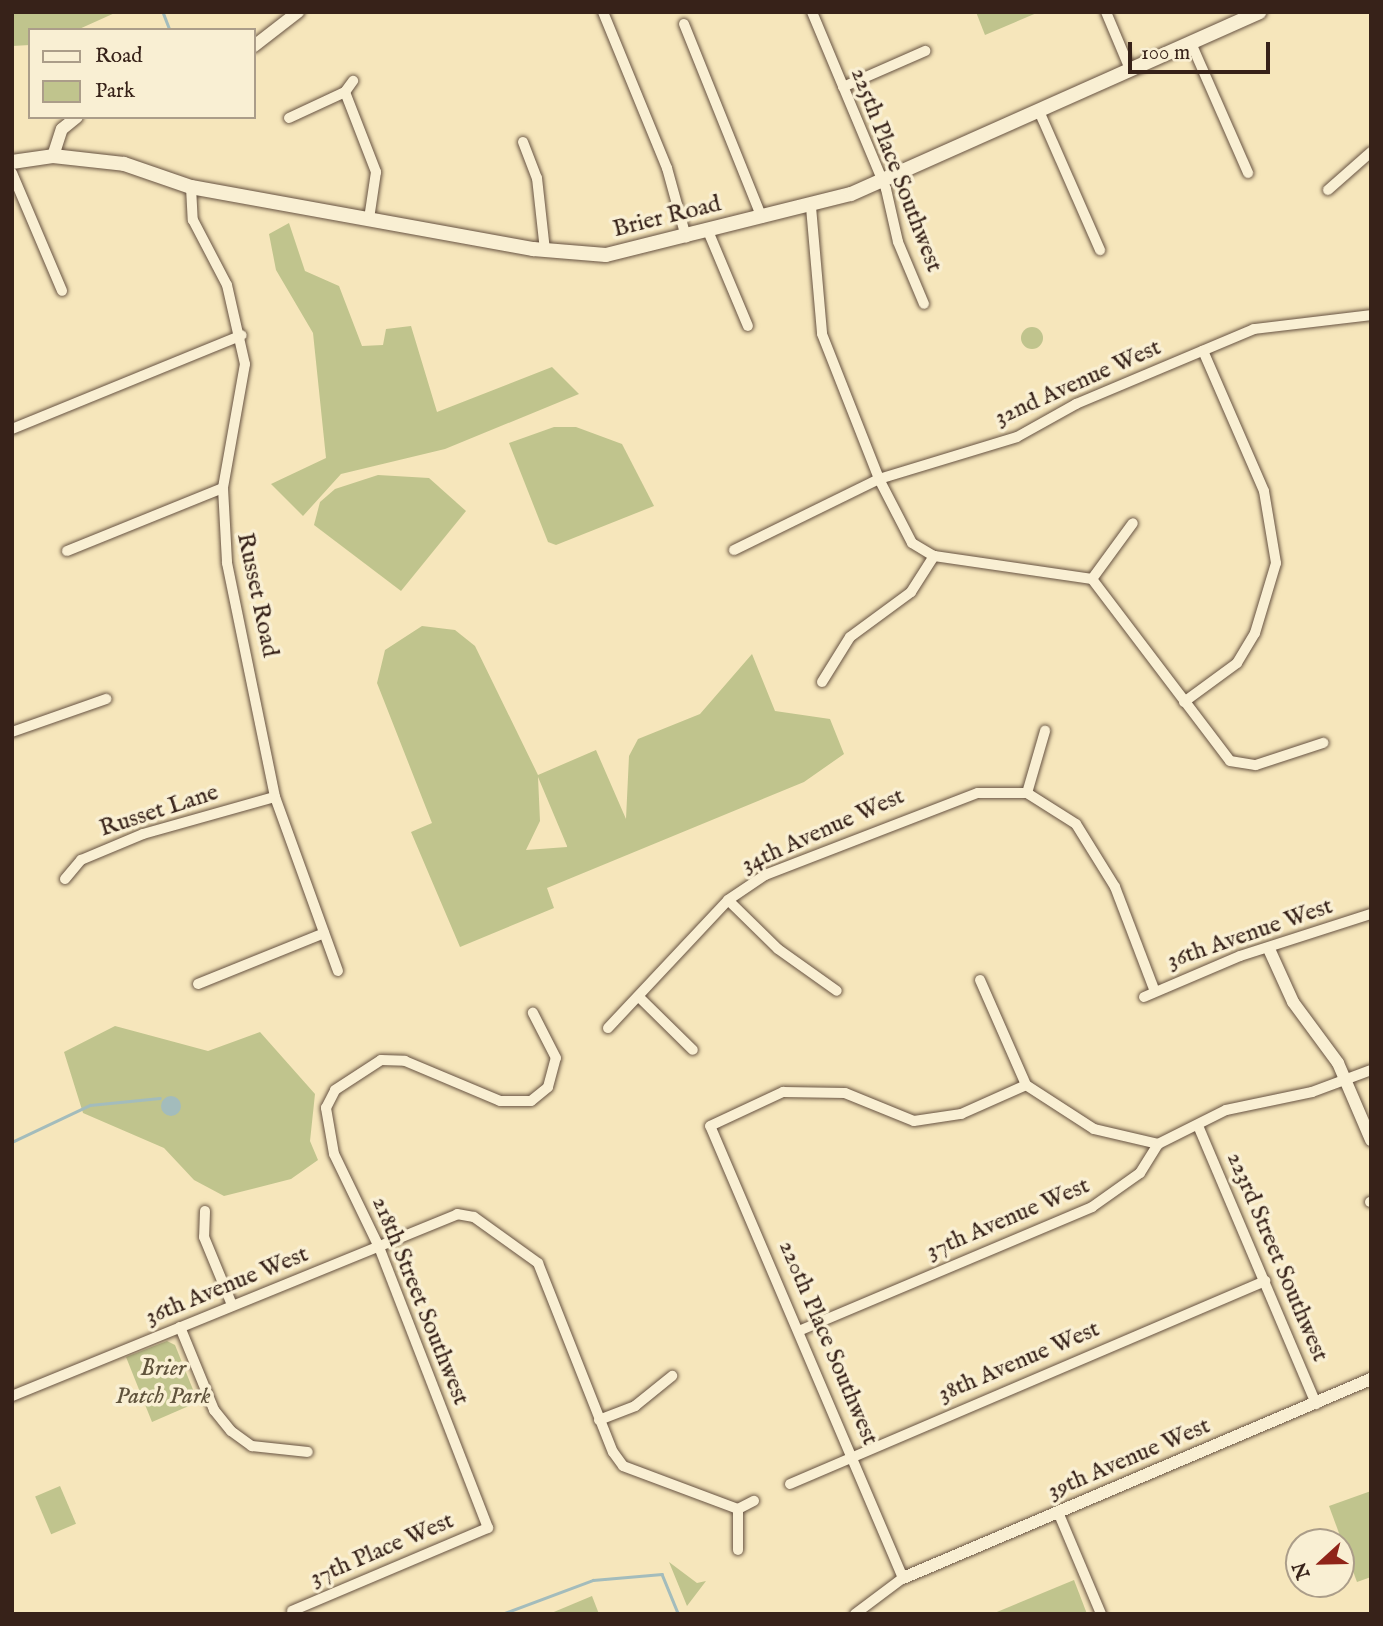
<!DOCTYPE html>
<html>
<head>
<meta charset="utf-8">
<style>
  body { margin:0 }
  #map { position:relative; width:1383px; height:1626px; overflow:hidden; background:#f6e6bb; font-family:"IM FELL English",serif }
  div>[style] { position:absolute }
  [style*='--x'] { left:calc(var(--x)*1px); top:calc(var(--y)*1px); width:calc(var(--w)*1px); rotate:calc(var(--a)*1deg) }
  .green>* { inset:0; background:#c0c48d; transform-origin:0 0 }
  .round { border-radius:50% }
  .water>* { inset:0; background:#a3bcbc }
  .stream>* { height:2.5px; margin:-1.25px; padding:0 1.25px; transform-origin:1.25px; border-radius:1.25px; background:#a3bcbc }
  .roads { filter:drop-shadow(0 0 2px #675342) drop-shadow(0 0 2px #675342) }
  .minor>* { height:10px; margin:-5px; padding:0 5px; transform-origin:5px; border-radius:5px; background:#f9efd3 }
  .tertiary>* { height:12px; margin:-6px; padding:0 6px; transform-origin:6px; border-radius:6px; background:#f9efd3 }
  .secondary>* { height:14px; margin:-7px; padding:0 7px; transform-origin:7px; border-radius:7px; background:#f9efd3 }
  span { translate:-50% -50%; white-space:nowrap; text-align:center; line-height:1.15; -webkit-text-stroke:7px #f9efd3; paint-order:stroke }
  .street-label { font-size:24px; color:#372219 }
  .park-label { font-size:24px; color:#60533c; font-style:italic }
  .frame { position:absolute; inset:0; border:14px solid #372219; pointer-events:none }
  .legend { position:absolute; left:28px; top:28px; width:228px; height:91px; box-sizing:border-box; background:#f9efd3; border:2px solid #ab9d89; margin:0; padding:9px 12px; list-style:none; font-size:21px; color:#372219 }
  .legend li { display:flex; align-items:center; gap:14px; height:35px }
  .legend b { width:35px; border:2px solid #ab9d89 }
  .north { position:absolute; left:1285px; top:1528px; width:70px; height:70px; box-sizing:border-box; background:#f9efd3; border:2px solid #ab9d89; border-radius:50%; rotate:248deg; font-size:19px; font-weight:700; line-height:28px; text-align:center; color:#372219 }
  .north::after { content:''; display:block; margin:auto; width:24px; height:32px; background:#8f2418; clip-path:polygon(50% 0,100% 100%,50% 72%,0 100%) }
  .scale { position:absolute; left:1128px; top:42px; width:142px; height:32px; box-sizing:border-box; border:4px solid #372219; border-top:0; padding-left:9px; font-size:21px; line-height:24px; white-space:nowrap; color:#372219; -webkit-text-stroke:5px #f9efd3; paint-order:stroke }
</style>
</head>
<body>
<div id="map">
  <div class="green">
    <div style="clip-path:polygon(12px 12px,117px 12px,77px 30px,30px 30px,30px 45px,12px 46px)"></div>
    <div style="clip-path:polygon(976px 12px,1039px 12px,985px 35px)"></div>
    <div style="clip-path:polygon(289px 223px,305px 271px,339px 286px,362px 346px,383px 345px,386px 329px,411px 326px,437px 412px,552px 367px,579px 394px,445px 449px,341px 474px,303px 516px,271px 484px,326px 458px,313px 333px,276px 270px,269px 234px)"></div>
    <div class="round" style="left:1021px;top:327px;width:22px;height:22px"></div>
    <div style="clip-path:polygon(554px 427px,576px 427px,622px 444px,654px 506px,556px 545px,548px 542px,509px 443px)"></div>
    <div style="clip-path:polygon(378px 475px,429px 478px,466px 511px,401px 591px,314px 525px,320px 502px,335px 489px)"></div>
    <div style="clip-path:polygon(evenodd,422px 626px,455px 630px,475px 646px,538px 775px,596px 750px,626px 819px,629px 756px,638px 739px,700px 714px,752px 654px,775px 711px,830px 719px,844px 754px,804px 782px,547px 888px,554px 908px,460px 947px,411px 832px,432px 823px,377px 683px,385px 650px,422px 626px,538px 777px,567px 846px,567px 847px,526px 850px,540px 821px,538px 777px)"></div>
    <div style="clip-path:polygon(115px 1026px,208px 1051px,260px 1032px,315px 1094px,310px 1141px,318px 1160px,291px 1179px,224px 1196px,194px 1180px,164px 1148px,83px 1113px,64px 1052px)"></div>
    <div style="clip-path:polygon(167px 1341px,175px 1345px,198px 1402px,152px 1422px,126px 1357px)"></div>
    <div style="left:60px;top:1486px;width:41px;height:27px;rotate:67deg"></div>
    <div style="clip-path:polygon(1371px 1491px,1371px 1577px,1357px 1582px,1329px 1506px)"></div>
    <div style="clip-path:polygon(669px 1562px,697px 1583px,706px 1581px,687px 1606px)"></div>
    <div style="clip-path:polygon(1074px 1580px,1087px 1614px,992px 1614px)"></div>
    <div style="clip-path:polygon(592px 1596px,599px 1614px,549px 1614px)"></div>
  </div>
  <div class="water">
    <div class="round" style="left:161px;top:1096px;width:20px;height:20px"></div>
  </div>
  <div class="stream">
    <div style="--x:163;--y:12;--w:19;--a:69"></div>
    <div style="--x:12;--y:1142;--w:86;--a:-25.4"></div>
    <div style="--x:90;--y:1105;--w:70;--a:-5.7"></div>
    <div style="--x:502;--y:1614;--w:97;--a:-20.5"></div>
    <div style="--x:593;--y:1580;--w:69;--a:-5"></div>
    <div style="--x:662;--y:1574;--w:42;--a:67.7"></div>
  </div>
  <div class="roads">
    <div class="minor">
      <div style="--x:603;--y:12;--w:169;--a:67.7"></div>
      <div style="--x:667;--y:168;--w:72;--a:74.6"></div>
      <div style="--x:812;--y:12;--w:192;--a:67.3"></div>
      <div style="--x:886;--y:189;--w:54;--a:77.2"></div>
      <div style="--x:898;--y:242;--w:67;--a:67.2"></div>
      <div style="--x:1106;--y:12;--w:62;--a:67.2"></div>
      <div style="--x:684;--y:24;--w:209;--a:68.1"></div>
      <div style="--x:1191;--y:43;--w:142;--a:66.3"></div>
      <div style="--x:843;--y:87;--w:90;--a:-23.7"></div>
      <div style="--x:345;--y:92;--w:86;--a:68.8"></div>
      <div style="--x:376;--y:172;--w:48;--a:98.5"></div>
      <div style="--x:345;--y:92;--w:14;--a:-54"></div>
      <div style="--x:1039;--y:111;--w:152;--a:66.3"></div>
      <div style="--x:289;--y:118;--w:62;--a:-24.9"></div>
      <div style="--x:523;--y:142;--w:39;--a:69"></div>
      <div style="--x:537;--y:178;--w:72;--a:83.7"></div>
      <div style="--x:12;--y:173;--w:128;--a:67"></div>
      <div style="--x:191;--y:187;--w:33;--a:87"></div>
      <div style="--x:193;--y:220;--w:73;--a:62.4"></div>
      <div style="--x:227;--y:285;--w:81;--a:77.2"></div>
      <div style="--x:245;--y:364;--w:126;--a:100.1"></div>
      <div style="--x:223;--y:488;--w:75;--a:86.9"></div>
      <div style="--x:227;--y:563;--w:239;--a:78.4"></div>
      <div style="--x:275;--y:797;--w:185;--a:70.1"></div>
      <div style="--x:1328;--y:190;--w:57;--a:-41.5"></div>
      <div style="--x:811;--y:207;--w:127;--a:85"></div>
      <div style="--x:822;--y:334;--w:156;--a:68.5"></div>
      <div style="--x:879;--y:479;--w:72;--a:62.7"></div>
      <div style="--x:912;--y:543;--w:26;--a:31"></div>
      <div style="--x:934;--y:556;--w:160;--a:8.3"></div>
      <div style="--x:1092;--y:579;--w:228;--a:52.8"></div>
      <div style="--x:1230;--y:761;--w:26;--a:9"></div>
      <div style="--x:1256;--y:765;--w:71;--a:-18.2"></div>
      <div style="--x:708;--y:231;--w:103;--a:67.2"></div>
      <div style="--x:12;--y:429;--w:248;--a:-22.2"></div>
      <div style="--x:734;--y:550;--w:161;--a:-26.1"></div>
      <div style="--x:879;--y:479;--w:144;--a:-16.9"></div>
      <div style="--x:1017;--y:437;--w:68;--a:-29.2"></div>
      <div style="--x:1076;--y:404;--w:193;--a:-22.8"></div>
      <div style="--x:1254;--y:329;--w:118;--a:-6.8"></div>
      <div style="--x:67;--y:551;--w:168;--a:-22"></div>
      <div style="--x:1092;--y:579;--w:69;--a:-53.8"></div>
      <div style="--x:822;--y:682;--w:53;--a:-58.1"></div>
      <div style="--x:850;--y:637;--w:76;--a:-36.4"></div>
      <div style="--x:911;--y:592;--w:43;--a:-57.4"></div>
      <div style="--x:1184;--y:702;--w:66;--a:-36.3"></div>
      <div style="--x:1237;--y:663;--w:35;--a:-59"></div>
      <div style="--x:1255;--y:633;--w:73;--a:-73.3"></div>
      <div style="--x:1276;--y:563;--w:73;--a:-99.5"></div>
      <div style="--x:1264;--y:491;--w:153;--a:-113.5"></div>
      <div style="--x:12;--y:732;--w:100;--a:-19.3"></div>
      <div style="--x:1027;--y:793;--w:65;--a:-73.8"></div>
      <div style="--x:65;--y:879;--w:25;--a:-50"></div>
      <div style="--x:81;--y:860;--w:67;--a:-22.8"></div>
      <div style="--x:143;--y:834;--w:137;--a:-15.7"></div>
      <div style="--x:728;--y:900;--w:70;--a:44.4"></div>
      <div style="--x:778;--y:949;--w:72;--a:35.4"></div>
      <div style="--x:980;--y:980;--w:115;--a:66.3"></div>
      <div style="--x:1026;--y:1085;--w:81;--a:32.9"></div>
      <div style="--x:1094;--y:1129;--w:66;--a:13.2"></div>
      <div style="--x:198;--y:984;--w:136;--a:-22"></div>
      <div style="--x:1144;--y:997;--w:104;--a:-23.1"></div>
      <div style="--x:1240;--y:956;--w:138;--a:-17.8"></div>
      <div style="--x:640;--y:998;--w:74;--a:44.5"></div>
      <div style="--x:608;--y:1028;--w:175;--a:-46.8"></div>
      <div style="--x:728;--y:900;--w:45;--a:-34"></div>
      <div style="--x:765;--y:875;--w:228;--a:-21.1"></div>
      <div style="--x:978;--y:793;--w:49;--a:0"></div>
      <div style="--x:1027;--y:793;--w:58;--a:32.3"></div>
      <div style="--x:1076;--y:824;--w:74;--a:58.2"></div>
      <div style="--x:1115;--y:887;--w:109;--a:69.1"></div>
      <div style="--x:1199;--y:1128;--w:300;--a:67"></div>
      <div style="--x:1370;--y:1202;--w:1;--a:0"></div>
      <div style="--x:205;--y:1211;--w:26;--a:92"></div>
      <div style="--x:204;--y:1237;--w:74;--a:67.6"></div>
      <div style="--x:180;--y:1327;--w:90;--a:67.7"></div>
      <div style="--x:214;--y:1410;--w:27;--a:51"></div>
      <div style="--x:231;--y:1431;--w:26;--a:36"></div>
      <div style="--x:252;--y:1446;--w:56;--a:6.1"></div>
      <div style="--x:801;--y:1330;--w:316;--a:-22.9"></div>
      <div style="--x:1092;--y:1207;--w:59;--a:-35.3"></div>
      <div style="--x:1140;--y:1173;--w:34;--a:-58"></div>
      <div style="--x:1158;--y:1144;--w:76;--a:-26.6"></div>
      <div style="--x:1226;--y:1110;--w:88;--a:-11.8"></div>
      <div style="--x:1312;--y:1092;--w:63;--a:-20.4"></div>
      <div style="--x:12;--y:1396;--w:481;--a:-22.2"></div>
      <div style="--x:457;--y:1214;--w:17;--a:10"></div>
      <div style="--x:474;--y:1217;--w:79;--a:35.7"></div>
      <div style="--x:538;--y:1263;--w:203;--a:68.4"></div>
      <div style="--x:613;--y:1452;--w:17;--a:54"></div>
      <div style="--x:623;--y:1466;--w:123;--a:20.5"></div>
      <div style="--x:738;--y:1509;--w:18;--a:-27"></div>
      <div style="--x:599;--y:1420;--w:39;--a:-21"></div>
      <div style="--x:635;--y:1406;--w:48;--a:-39"></div>
      <div style="--x:790;--y:1484;--w:517;--a:-23.14"></div>
      <div style="--x:1058;--y:1512;--w:111;--a:67.1"></div>
      <div style="--x:738;--y:1550;--w:41;--a:-90"></div>
      <div style="--x:292;--y:1611;--w:213;--a:-23"></div>
      <div style="--x:488;--y:1528;--w:301;--a:-111.2"></div>
      <div style="--x:379;--y:1247;--w:103;--a:-115.8"></div>
      <div style="--x:334;--y:1154;--w:47;--a:-99.9"></div>
      <div style="--x:326;--y:1108;--w:20;--a:-63"></div>
      <div style="--x:335;--y:1090;--w:55;--a:-33.1"></div>
      <div style="--x:381;--y:1060;--w:24;--a:2"></div>
      <div style="--x:405;--y:1061;--w:103;--a:22.8"></div>
      <div style="--x:500;--y:1101;--w:31;--a:0"></div>
      <div style="--x:531;--y:1101;--w:22;--a:-39"></div>
      <div style="--x:548;--y:1087;--w:30;--a:-75"></div>
      <div style="--x:556;--y:1058;--w:51;--a:-117.1"></div>
      <div style="--x:855;--y:1614;--w:60;--a:-36.9"></div>
      <div style="--x:903;--y:1578;--w:491;--a:-113.1"></div>
      <div style="--x:710;--y:1126;--w:81;--a:-25"></div>
      <div style="--x:783;--y:1092;--w:62;--a:0.9"></div>
      <div style="--x:845;--y:1093;--w:74;--a:22.1"></div>
      <div style="--x:914;--y:1121;--w:48;--a:-8.5"></div>
      <div style="--x:961;--y:1114;--w:71;--a:-24"></div>
    </div>
    <div class="tertiary">
      <div style="--x:254;--y:46;--w:56;--a:-37.7"></div>
      <div style="--x:53;--y:156;--w:28;--a:-72"></div>
      <div style="--x:62;--y:129;--w:19;--a:-39"></div>
      <div style="--x:1269;--y:949;--w:58;--a:65.6"></div>
      <div style="--x:1293;--y:1002;--w:76;--a:53.6"></div>
      <div style="--x:1338;--y:1063;--w:84;--a:66.8"></div>
      <div style="--x:903;--y:1578;--w:509;--a:-23.04"></div>
    </div>
    <div class="secondary">
      <div style="--x:12;--y:162;--w:41;--a:-8.3"></div>
      <div style="--x:53;--y:156;--w:71;--a:6.4"></div>
      <div style="--x:124;--y:164;--w:71;--a:18.9"></div>
      <div style="--x:191;--y:187;--w:348;--a:10.3"></div>
      <div style="--x:533;--y:249;--w:73;--a:4.7"></div>
      <div style="--x:606;--y:255;--w:252;--a:-14"></div>
      <div style="--x:851;--y:194;--w:447;--a:-24"></div>
    </div>
  </div>
  <div class="street-label">
    <span style="left:896px;top:170px;rotate:69deg">225th Place Southwest</span>
    <span style="left:667px;top:217px;rotate:-14deg">Brier Road</span>
    <span style="left:1078px;top:383px;rotate:-24deg">32nd Avenue West</span>
    <span style="left:257px;top:595px;rotate:78deg">Russet Road</span>
    <span style="left:159px;top:811px;rotate:-18deg">Russet Lane</span>
    <span style="left:823px;top:831px;rotate:-24deg">34th Avenue West</span>
    <span style="left:1250px;top:934px;rotate:-19deg">36th Avenue West</span>
    <span style="left:1008px;top:1219px;rotate:-23deg">37th Avenue West</span>
    <span style="left:1277px;top:1257px;rotate:67deg">223rd Street Southwest</span>
    <span style="left:227px;top:1286px;rotate:-22deg">36th Avenue West</span>
    <span style="left:420px;top:1301px;rotate:68deg">218th Street Southwest</span>
    <span style="left:828px;top:1343px;rotate:67deg">220th Place Southwest</span>
    <span style="left:1019px;top:1362px;rotate:-23deg">38th Avenue West</span>
    <span style="left:1129px;top:1459px;rotate:-23deg">39th Avenue West</span>
    <span style="left:382px;top:1550px;rotate:-23deg">37th Place West</span>
  </div>
  <div class="park-label">
    <span style="left:163px;top:1383px">Brier<br>Patch Park</span>
  </div>
  <div class="frame"></div>
  <ul class="legend">
  <li><b style="height:9px;background:#f9efd3"></b>Road</li>
  <li><b style="height:19px;background:#c0c48d"></b>Park</li>
  </ul>
  <div class="north">N</div>
  <div class="scale">100 m</div>
</div>
</body>
</html>
